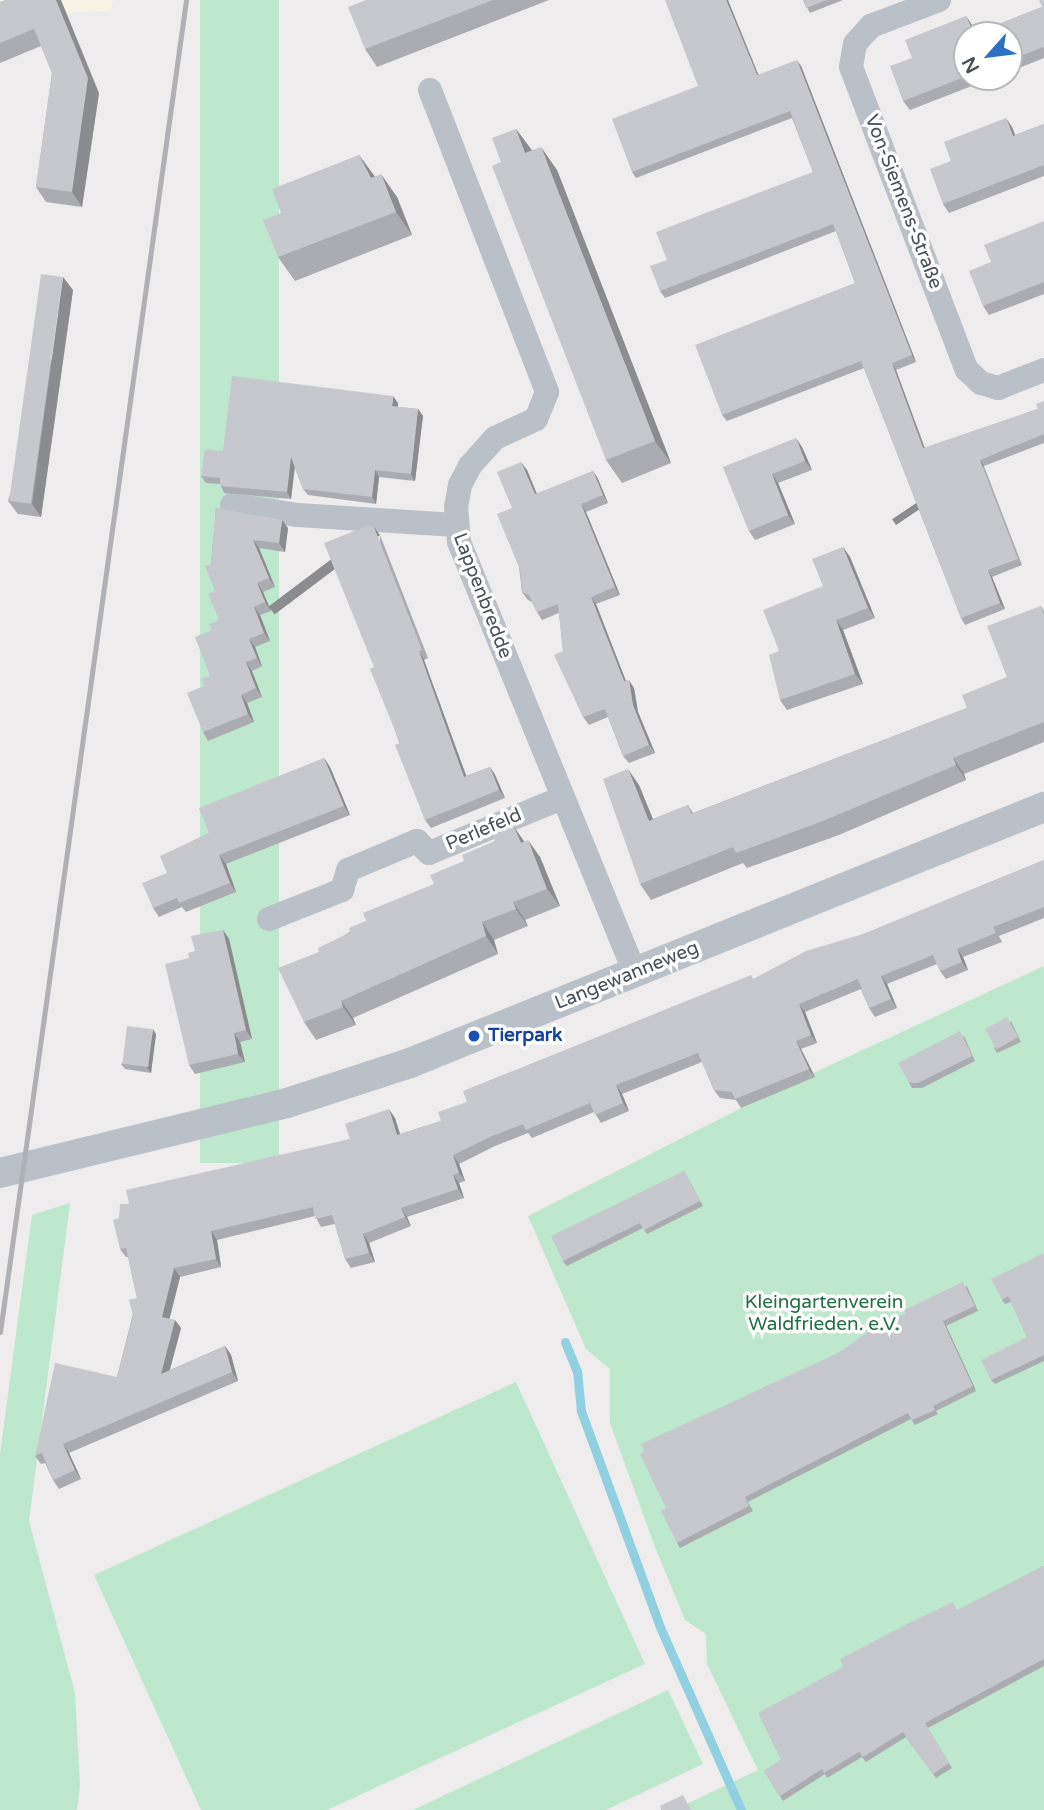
<!DOCTYPE html>
<html>
<head>
<meta charset="utf-8">
<style>
  body { margin:0 }
  #map { position:relative; width:1044px; height:1810px; overflow:hidden; background:#eeecec; font-family:"Varela Round",sans-serif }
  div>[style] { position:absolute }
  [style*='--x'] { left:calc(var(--x)*1px); top:calc(var(--y)*1px); width:calc(var(--w)*1px); rotate:calc(var(--a)*1deg) }
  .commercial>* { inset:0; background:#f9f3e6 }
  .green>* { inset:0; background:#bee8ce; transform-origin:0 0 }
  .stream>* { height:9px; margin:-4.5px; padding:0 4.5px; transform-origin:4.5px; border-radius:4.5px; background:#90d0e0 }
  .minor>* { height:24px; margin:-12px; padding:0 12px; transform-origin:12px; border-radius:12px; background:#b9c0c7 }
  .tertiary>* { height:30px; margin:-15px; padding:0 15px; transform-origin:15px; border-radius:15px; background:#b9c0c7 }
  .rail>* { height:5px; margin:-2.5px; padding:0 2.5px; transform-origin:2.5px; border-radius:2.5px; background:#afb1b6 }
  .wall>* { inset:0; background:#abacb1 }
  .shaded-wall>* { inset:0; background:#8b8c90; transform-origin:0 0 }
  .building>* { inset:0; background:#c7c8ce; transform-origin:0 0 }
  .dots>* { width:19px; height:19px; translate:-50% -50%; box-sizing:border-box; border:4px solid #fff; border-radius:50% }
  span { translate:-50% -50%; white-space:nowrap; text-align:center; line-height:1.15; -webkit-text-stroke:7px #fff; paint-order:stroke }
  .street-label { font-size:19px; color:#474f57 }
  .transit-label { font-size:19px; color:#164399; font-weight:700 }
  .left { translate:0 -50%; text-align:left }
  .park-label { font-size:19px; color:#216f48 }
  .north { position:absolute; left:953px; top:21px; width:70px; height:70px; box-sizing:border-box; background:#fff; border:2px solid #b5b9bc; border-radius:50%; rotate:242deg; font-size:19px; font-weight:700; line-height:28px; text-align:center; color:#474f57 }
  .north::after { content:''; display:block; margin:auto; width:24px; height:32px; background:#2d71c7; clip-path:polygon(50% 0,100% 100%,50% 72%,0 100%) }
</style>
</head>
<body>
<div id="map">
  <div class="commercial">
    <div style="clip-path:polygon(0 0,113px 0,111px 11px,74px 12px,0 38px)"></div>
  </div>
  <div class="green">
    <div style="left:200px;top:0;width:79px;height:1163px"></div>
    <div style="clip-path:polygon(1044px 966px,1044px 1810px,674px 1810px,758px 1770px,707px 1664px,706px 1634px,685px 1620px,655px 1547px,610px 1423px,610px 1369px,586px 1349px,528px 1216px,779px 1089px)"></div>
    <div style="clip-path:polygon(70px 1203px,29px 1521px,75px 1693px,80px 1786px,77px 1810px,0 1810px,0 1454px,32px 1215px)"></div>
    <div style="clip-path:polygon(516px 1382px,645px 1664px,327px 1810px,201px 1810px,94px 1575px)"></div>
    <div style="clip-path:polygon(668px 1690px,703px 1764px,606px 1810px,413px 1810px)"></div>
  </div>
  <div class="stream">
    <div style="--x:565;--y:1342;--w:31;--a:68"></div>
    <div style="--x:577;--y:1371;--w:40;--a:84.3"></div>
    <div style="--x:581;--y:1411;--w:230;--a:69.9"></div>
    <div style="--x:660;--y:1627;--w:200;--a:66.1"></div>
  </div>
  <div class="minor">
    <div style="--x:939;--y:0;--w:73;--a:159.1"></div>
    <div style="--x:871;--y:26;--w:24;--a:132"></div>
    <div style="--x:855;--y:44;--w:23;--a:100"></div>
    <div style="--x:851;--y:67;--w:324;--a:69.1"></div>
    <div style="--x:967;--y:370;--w:19;--a:43"></div>
    <div style="--x:981;--y:383;--w:18;--a:16"></div>
    <div style="--x:998;--y:388;--w:49;--a:-21.4"></div>
    <div style="--x:430;--y:90;--w:324;--a:68.8"></div>
    <div style="--x:547;--y:392;--w:29;--a:112"></div>
    <div style="--x:536;--y:419;--w:45;--a:155.1"></div>
    <div style="--x:495;--y:438;--w:38;--a:132"></div>
    <div style="--x:470;--y:466;--w:21;--a:118"></div>
    <div style="--x:460;--y:485;--w:22;--a:100"></div>
    <div style="--x:456;--y:507;--w:35;--a:85"></div>
    <div style="--x:459;--y:542;--w:466;--a:67.8"></div>
    <div style="--x:232;--y:505;--w:67;--a:8.6"></div>
    <div style="--x:298;--y:515;--w:158;--a:3.6"></div>
    <div style="--x:269;--y:919;--w:79;--a:-21.7"></div>
    <div style="--x:342;--y:890;--w:21;--a:-73"></div>
    <div style="--x:348;--y:870;--w:75;--a:-22.8"></div>
    <div style="--x:417;--y:841;--w:17;--a:45"></div>
    <div style="--x:429;--y:853;--w:144;--a:-22.5"></div>
  </div>
  <div class="tertiary">
    <div style="--x:0;--y:1173;--w:295;--a:-13.7"></div>
    <div style="--x:287;--y:1103;--w:129;--a:-18"></div>
    <div style="--x:410;--y:1063;--w:684;--a:-21.99"></div>
  </div>
  <div class="rail">
    <div style="--x:0;--y:1332;--w:1345;--a:-82.05"></div>
  </div>
  <div class="wall">
    <div style="clip-path:polygon(6px 0,99px 93px,82px 207px,46px 202px,36px 187px,52px 73px,41px 46px,0 63px,0 2px)"></div>
    <div style="clip-path:polygon(366px 0,549px 0,377px 67px,365px 49px)"></div>
    <div style="clip-path:polygon(803px 0,843px 0,810px 13px)"></div>
    <div style="clip-path:polygon(1044px 0,1044px 58px,1009px 72px,1009px 35px,967px 35px,967px 77px,995px 77px,910px 110px,903px 101px,912px 58px,972px 25px,976px 33px,1042px 7px)"></div>
    <div style="clip-path:polygon(801px 66px,916px 362px,896px 370px,925px 448px,1038px 409px,1044px 401px,1044px 443px,984px 466px,1022px 565px,992px 577px,1005px 609px,965px 625px,961px 618px,864px 368px,727px 421px,722px 415px,855px 283px,836px 231px,665px 298px,660px 291px,667px 260px,813px 172px,792px 118px,636px 178px,632px 172px,698px 86px)"></div>
    <div style="clip-path:polygon(1044px 124px,1044px 176px,949px 213px,943px 204px,951px 161px,1012px 127px,1015px 135px)"></div>
    <div style="clip-path:polygon(516px 129px,532px 150px,557px 170px,671px 463px,622px 483px,606px 460px)"></div>
    <div style="clip-path:polygon(359px 155px,374px 176px,397px 197px,412px 235px,295px 281px,278px 257px,281px 213px)"></div>
    <div style="clip-path:polygon(1044px 221px,1044px 294px,989px 315px,983px 306px,991px 262px)"></div>
    <div style="clip-path:polygon(73px 290px,41px 517px,18px 514px,8px 501px)"></div>
    <div style="clip-path:polygon(398px 403px,398px 407px,418px 409px,423px 416px,415px 481px,379px 477px,376px 504px,308px 495px,303px 489px,295px 468px,291px 499px,224px 493px,220px 484px,206px 483px,201px 476px,223px 451px)"></div>
    <div style="clip-path:polygon(802px 447px,812px 470px,778px 483px,795px 524px,755px 540px,749px 531px,723px 467px)"></div>
    <div style="clip-path:polygon(527px 470px,537px 494px,593px 471px,598px 479px,608px 503px,586px 512px,620px 595px,596px 604px,626px 681px,634px 688px,638px 712px,655px 753px,629px 763px,623px 756px,608px 717px,589px 725px,583px 717px,563px 651px,559px 613px,542px 620px,537px 612px,532px 602px,528px 600px,522px 592px,512px 508px)"></div>
    <div style="clip-path:polygon(216px 508px,288px 528px,285px 552px,259px 548px,275px 587px,263px 592px,271px 611px,260px 615px,270px 641px,255px 647px,262px 666px,252px 671px,262px 697px,247px 703px,254px 722px,208px 741px,203px 732px,204px 686px,210px 676px,212px 630px,219px 620px,211px 564px)"></div>
    <div style="clip-path:polygon(380px 535px,428px 658px,424px 660px,466px 776px,490px 767px,495px 775px,505px 798px,431px 828px,425px 820px,374px 667px)"></div>
    <div style="clip-path:polygon(843px 547px,850px 557px,875px 618px,843px 630px,863px 684px,787px 710px,780px 700px,779px 651px,823px 586px)"></div>
    <div style="clip-path:polygon(1041px 606px,1044px 611px,1044px 742px,964px 774px,966px 780px,839px 835px,747px 868px,743px 863px,651px 900px,640px 884px,639px 785px,653px 819px,688px 805px,693px 813px,967px 708px,1007px 677px)"></div>
    <div style="clip-path:polygon(324px 758px,330px 767px,350px 815px,226px 864px,236px 892px,186px 912px,182px 907px,159px 917px,153px 908px,167px 873px,209px 833px)"></div>
    <div style="clip-path:polygon(514px 827px,524px 842px,540px 857px,560px 906px,525px 920px,528px 926px,494px 940px,498px 954px,353px 1018px,356px 1025px,316px 1040px,304px 1022px,319px 952px,366px 921px,434px 884px,464px 861px,495px 841px)"></div>
    <div style="clip-path:polygon(1044px 860px,1044px 918px,999px 936px,1002px 942px,963px 957px,968px 970px,946px 979px,940px 971px,937px 964px,887px 984px,897px 1008px,875px 1017px,869px 1008px,861px 989px,805px 1012px,817px 1043px,801px 1049px,815px 1077px,741px 1108px,736px 1100px,720px 1098px,714px 1090px,702px 1062px,622px 1094px,629px 1111px,601px 1123px,594px 1112px,532px 1138px,528px 1133px,495px 1146px,459px 1164px,465px 1181px,459px 1183px,464px 1198px,407px 1217px,411px 1226px,369px 1243px,375px 1262px,351px 1268px,345px 1259px,335px 1224px,321px 1227px,315px 1216px,217px 1240px,221px 1267px,180px 1277px,169px 1319px,175px 1320px,181px 1328px,170px 1370px,225px 1346px,231px 1355px,238px 1381px,69px 1453px,81px 1479px,59px 1489px,53px 1480px,45px 1463px,41px 1464px,35px 1456px,117px 1377px,137px 1298px,128px 1257px,126px 1257px,120px 1249px,119px 1218px,129px 1204px,350px 1139px,395px 1118px,400px 1134px,441px 1121px,467px 1102px,754px 979px)"></div>
    <div style="clip-path:polygon(223px 930px,229px 939px,252px 1039px,240px 1042px,245px 1062px,195px 1074px,189px 1065px,189px 958px,195px 951px)"></div>
    <div style="clip-path:polygon(1011px 1021px,1021px 1042px,997px 1053px,994px 1048px)"></div>
    <div style="clip-path:polygon(156px 1034px,151px 1073px,125px 1069px,121px 1064px)"></div>
    <div style="clip-path:polygon(964px 1036px,975px 1061px,922px 1088px,912px 1088px,909px 1083px)"></div>
    <div style="clip-path:polygon(684px 1171px,703px 1206px,647px 1234px,643px 1228px,567px 1266px,563px 1261px)"></div>
    <div style="clip-path:polygon(1044px 1253px,1044px 1361px,995px 1384px,991px 1380px,1027px 1337px,1011px 1302px,1005px 1304px,1002px 1300px)"></div>
    <div style="clip-path:polygon(967px 1286px,978px 1311px,946px 1326px,976px 1391px,936px 1411px,938px 1414px,915px 1425px,911px 1419px,748px 1502px,753px 1511px,680px 1548px,677px 1543px,666px 1508px,840px 1352px)"></div>
    <div style="clip-path:polygon(1044px 1566px,1044px 1666px,928px 1728px,952px 1768px,936px 1778px,906px 1737px,866px 1762px,862px 1757px,827px 1778px,825px 1774px,783px 1801px,764px 1771px,781px 1760px,958px 1610px)"></div>
  </div>
  <div class="shaded-wall">
    <div style="clip-path:polygon(56px 0,61px 0,99px 93px,82px 207px,72px 192px)"></div>
    <div style="clip-path:polygon(726px 0,728px 0,761px 81px,757px 75px)"></div>
    <div style="clip-path:polygon(966px 16px,972px 25px,976px 35px,974px 35px)"></div>
    <div style="clip-path:polygon(797px 60px,801px 66px,916px 362px,912px 355px)"></div>
    <div style="clip-path:polygon(1006px 118px,1012px 127px,1019px 145px,1013px 136px)"></div>
    <div style="clip-path:polygon(516px 129px,532px 151px,525px 153px)"></div>
    <div style="clip-path:polygon(541px 147px,557px 170px,671px 463px,655px 441px)"></div>
    <div style="clip-path:polygon(359px 155px,376px 178px,371px 178px)"></div>
    <div style="clip-path:polygon(381px 174px,397px 197px,412px 235px,396px 212px)"></div>
    <div style="clip-path:polygon(63px 277px,73px 290px,41px 517px,32px 504px)"></div>
    <div style="clip-path:polygon(892px 363px,896px 370px,927px 455px,923px 448px)"></div>
    <div style="clip-path:polygon(393px 396px,398px 403px,397px 413px,392px 406px)"></div>
    <div style="clip-path:polygon(418px 409px,423px 416px,415px 481px,411px 474px)"></div>
    <div style="clip-path:polygon(796px 438px,802px 447px,812px 470px,805px 461px)"></div>
    <div style="clip-path:polygon(291px 457px,295px 463px,291px 499px,287px 492px)"></div>
    <div style="left:980px;top:460px;width:7px;height:106px;rotate:56deg"></div>
    <div style="clip-path:polygon(521px 462px,527px 470px,540px 502px,535px 494px)"></div>
    <div style="clip-path:polygon(375px 470px,379px 477px,376px 504px,372px 497px)"></div>
    <div style="clip-path:polygon(593px 471px,598px 479px,608px 503px,603px 495px)"></div>
    <div style="clip-path:polygon(772px 474px,778px 483px,795px 524px,788px 515px)"></div>
    <div style="clip-path:polygon(581px 504px,586px 512px,620px 595px,615px 587px)"></div>
    <div style="clip-path:polygon(282px 520px,288px 528px,285px 552px,279px 543px)"></div>
    <div style="left:374px;top:527px;width:10px;height:132px;rotate:53deg"></div>
    <div style="clip-path:polygon(253px 540px,259px 548px,275px 587px,269px 578px)"></div>
    <div style="clip-path:polygon(843px 547px,850px 557px,875px 618px,868px 608px)"></div>
    <div style="clip-path:polygon(988px 570px,992px 577px,1005px 609px,1000px 603px)"></div>
    <div style="clip-path:polygon(257px 583px,263px 592px,271px 611px,265px 602px)"></div>
    <div style="clip-path:polygon(591px 597px,596px 604px,629px 689px,624px 681px)"></div>
    <div style="clip-path:polygon(254px 607px,260px 615px,270px 641px,264px 633px)"></div>
    <div style="clip-path:polygon(836px 620px,843px 630px,863px 684px,855px 674px)"></div>
    <div style="clip-path:polygon(249px 639px,255px 647px,262px 666px,257px 658px)"></div>
    <div style="clip-path:polygon(419px 651px,424px 660px,470px 786px,464px 777px)"></div>
    <div style="clip-path:polygon(246px 662px,252px 671px,262px 697px,256px 688px)"></div>
    <div style="clip-path:polygon(629px 680px,634px 688px,638px 712px,655px 753px,649px 745px,633px 705px)"></div>
    <div style="clip-path:polygon(241px 695px,247px 703px,254px 722px,248px 714px)"></div>
    <div style="clip-path:polygon(324px 758px,330px 767px,350px 815px,344px 806px)"></div>
    <div style="clip-path:polygon(953px 758px,964px 774px,966px 780px,956px 765px)"></div>
    <div style="clip-path:polygon(490px 767px,495px 775px,505px 798px,499px 790px)"></div>
    <div style="clip-path:polygon(628px 769px,639px 785px,660px 837px,649px 821px)"></div>
    <div style="clip-path:polygon(514px 827px,526px 844px,521px 843px)"></div>
    <div style="clip-path:polygon(528px 840px,540px 857px,560px 906px,547px 889px)"></div>
    <div style="clip-path:polygon(219px 855px,226px 864px,236px 892px,230px 883px)"></div>
    <div style="clip-path:polygon(513px 902px,525px 920px,528px 926px,516px 909px)"></div>
    <div style="clip-path:polygon(482px 922px,494px 940px,498px 954px,486px 936px)"></div>
    <div style="clip-path:polygon(223px 930px,229px 939px,252px 1039px,246px 1030px)"></div>
    <div style="clip-path:polygon(957px 949px,963px 957px,968px 970px,962px 962px)"></div>
    <div style="clip-path:polygon(881px 976px,887px 984px,897px 1008px,891px 999px)"></div>
    <div style="clip-path:polygon(341px 1001px,353px 1018px,356px 1025px,343px 1007px)"></div>
    <div style="clip-path:polygon(799px 1004px,805px 1012px,817px 1043px,811px 1035px)"></div>
    <div style="clip-path:polygon(153px 1029px,156px 1034px,151px 1073px,147px 1068px)"></div>
    <div style="clip-path:polygon(234px 1033px,240px 1042px,245px 1062px,238px 1054px)"></div>
    <div style="clip-path:polygon(796px 1041px,801px 1049px,815px 1077px,809px 1069px)"></div>
    <div style="clip-path:polygon(616px 1085px,622px 1094px,629px 1111px,623px 1103px)"></div>
    <div style="clip-path:polygon(389px 1109px,395px 1118px,403px 1144px,397px 1135px)"></div>
    <div style="clip-path:polygon(453px 1155px,459px 1164px,465px 1181px,459px 1173px)"></div>
    <div style="clip-path:polygon(453px 1175px,459px 1183px,464px 1198px,458px 1189px)"></div>
    <div style="clip-path:polygon(401px 1208px,407px 1217px,411px 1226px,405px 1217px)"></div>
    <div style="clip-path:polygon(211px 1231px,217px 1240px,221px 1267px,216px 1259px)"></div>
    <div style="clip-path:polygon(363px 1234px,369px 1243px,375px 1262px,369px 1253px)"></div>
    <div style="clip-path:polygon(174px 1268px,180px 1277px,168px 1325px,162px 1317px)"></div>
    <div style="clip-path:polygon(175px 1320px,181px 1328px,166px 1383px,161px 1374px)"></div>
    <div style="clip-path:polygon(943px 1321px,946px 1326px,976px 1391px,973px 1386px)"></div>
    <div style="clip-path:polygon(225px 1346px,231px 1355px,238px 1381px,232px 1372px)"></div>
    <div style="clip-path:polygon(63px 1444px,69px 1453px,81px 1479px,75px 1470px)"></div>
  </div>
  <div class="building">
    <div style="clip-path:polygon(6px 0,56px 0,88px 78px,72px 192px,36px 187px,52px 73px,34px 29px,0 43px,0 2px)"></div>
    <div style="clip-path:polygon(366px 0,493px 0,365px 49px,348px 7px)"></div>
    <div style="clip-path:polygon(665px 0,726px 0,757px 75px,797px 60px,912px 355px,892px 363px,923px 448px,1038px 409px,1036px 404px,1044px 401px,1044px 434px,980px 460px,1018px 559px,988px 570px,1000px 603px,961px 618px,861px 361px,722px 415px,695px 345px,855px 283px,833px 224px,660px 291px,650px 266px,667px 260px,656px 232px,813px 172px,790px 111px,632px 172px,612px 119px,698px 86px)"></div>
    <div style="clip-path:polygon(803px 0,827px 0,806px 8px)"></div>
    <div style="clip-path:polygon(1039px 0,1044px 0,1044px 47px,1009px 60px,1009px 35px,967px 35px,967px 76px,903px 101px,890px 66px,912px 58px,905px 40px,966px 16px,973px 34px,1042px 7px)"></div>
    <div style="clip-path:polygon(1006px 118px,1013px 136px,1044px 124px,1044px 165px,943px 204px,930px 169px,951px 161px,944px 142px)"></div>
    <div style="clip-path:polygon(516px 129px,525px 153px,541px 147px,655px 441px,606px 460px,492px 166px,501px 162px,492px 138px)"></div>
    <div style="clip-path:polygon(359px 155px,371px 178px,381px 174px,396px 212px,278px 257px,263px 220px,281px 213px,272px 189px)"></div>
    <div style="clip-path:polygon(1044px 221px,1044px 282px,983px 306px,969px 271px,991px 262px,984px 245px)"></div>
    <div style="left:41px;top:274px;width:22px;height:229px;rotate:8deg"></div>
    <div style="clip-path:polygon(232px 376px,393px 396px,392px 406px,418px 409px,411px 474px,375px 470px,372px 497px,303px 489px,291px 457px,287px 492px,220px 486px,220px 478px,201px 476px,205px 449px,223px 451px)"></div>
    <div style="clip-path:polygon(796px 438px,805px 461px,772px 474px,788px 515px,749px 531px,723px 467px)"></div>
    <div style="clip-path:polygon(521px 462px,535px 494px,593px 471px,603px 495px,581px 504px,615px 587px,591px 597px,624px 681px,629px 680px,633px 705px,649px 745px,623px 756px,605px 709px,583px 717px,554px 655px,563px 651px,558px 604px,537px 612px,529px 595px,522px 592px,520px 570px,497px 514px,512px 508px,497px 472px)"></div>
    <div style="clip-path:polygon(216px 508px,282px 520px,279px 543px,253px 540px,269px 578px,257px 583px,265px 602px,254px 607px,264px 633px,249px 639px,257px 658px,246px 662px,256px 688px,241px 695px,248px 714px,203px 732px,187px 693px,204px 686px,201px 679px,210px 676px,195px 637px,212px 630px,209px 624px,219px 620px,208px 594px,215px 591px,205px 566px,211px 564px)"></div>
    <div style="clip-path:polygon(367px 526px,374px 527px,422px 650px,419px 651px,464px 777px,490px 767px,499px 790px,425px 820px,395px 745px,400px 743px,370px 669px,374px 667px,324px 543px)"></div>
    <div style="clip-path:polygon(843px 547px,868px 608px,836px 620px,855px 674px,780px 700px,769px 655px,779px 651px,763px 610px,823px 586px,812px 559px)"></div>
    <div style="clip-path:polygon(1041px 606px,1044px 615px,1044px 722px,953px 758px,956px 765px,828px 819px,736px 853px,733px 847px,640px 884px,603px 779px,628px 769px,649px 821px,688px 805px,691px 814px,967px 708px,962px 695px,1007px 677px,987px 626px)"></div>
    <div style="clip-path:polygon(324px 758px,344px 806px,219px 855px,230px 883px,179px 903px,177px 898px,153px 908px,142px 883px,167px 873px,160px 856px,209px 833px,199px 808px)"></div>
    <div style="clip-path:polygon(514px 827px,521px 843px,528px 840px,547px 889px,513px 902px,516px 909px,482px 922px,486px 936px,341px 1001px,343px 1007px,304px 1022px,278px 968px,319px 952px,318px 948px,351px 932px,349px 928px,366px 921px,363px 913px,434px 884px,430px 875px,464px 861px,462px 855px,495px 841px,493px 835px)"></div>
    <div style="clip-path:polygon(1044px 860px,1044px 907px,993px 927px,996px 933px,957px 949px,962px 962px,940px 971px,933px 955px,881px 976px,891px 999px,869px 1008px,858px 979px,799px 1004px,811px 1035px,796px 1041px,809px 1069px,735px 1099px,732px 1092px,714px 1090px,698px 1053px,616px 1085px,623px 1103px,595px 1115px,590px 1103px,526px 1130px,523px 1124px,490px 1137px,453px 1155px,459px 1173px,453px 1175px,458px 1189px,401px 1208px,405px 1217px,363px 1234px,369px 1253px,345px 1259px,332px 1215px,315px 1219px,313px 1207px,211px 1231px,216px 1259px,174px 1268px,162px 1317px,175px 1320px,161px 1374px,225px 1346px,232px 1372px,63px 1444px,75px 1470px,53px 1480px,42px 1453px,35px 1456px,55px 1363px,117px 1377px,133px 1316px,129px 1300px,137px 1298px,126px 1248px,120px 1249px,113px 1220px,119px 1218px,120px 1204px,129px 1204px,126px 1190px,350px 1139px,345px 1124px,389px 1109px,397px 1135px,441px 1121px,438px 1112px,467px 1102px,463px 1091px,751px 975px,753px 979px,806px 951px,863px 934px)"></div>
    <div style="clip-path:polygon(223px 930px,246px 1030px,234px 1033px,238px 1054px,189px 1065px,165px 964px,189px 958px,188px 953px,195px 951px,191px 936px)"></div>
    <div style="left:1007px;top:1017px;width:23px;height:25px;rotate:61deg"></div>
    <div style="left:127px;top:1026px;width:26px;height:38px;rotate:7deg"></div>
    <div style="clip-path:polygon(960px 1031px,972px 1056px,918px 1083px,909px 1083px,898px 1063px)"></div>
    <div style="clip-path:polygon(684px 1171px,700px 1201px,644px 1230px,640px 1223px,563px 1261px,551px 1236px)"></div>
    <div style="clip-path:polygon(1044px 1253px,1044px 1355px,991px 1380px,981px 1360px,1027px 1337px,1008px 1296px,1002px 1300px,991px 1279px)"></div>
    <div style="clip-path:polygon(963px 1282px,975px 1306px,943px 1321px,973px 1386px,933px 1406px,935px 1410px,912px 1420px,908px 1413px,745px 1497px,749px 1506px,677px 1543px,661px 1511px,666px 1508px,640px 1454px,644px 1452px,641px 1444px,840px 1352px,869px 1331px,906px 1313px,904px 1310px)"></div>
    <div style="clip-path:polygon(1044px 1566px,1044px 1659px,925px 1723px,949px 1763px,933px 1774px,903px 1732px,863px 1757px,859px 1752px,824px 1773px,822px 1769px,780px 1796px,764px 1771px,781px 1760px,758px 1713px,843px 1667px,840px 1659px,909px 1623px,953px 1602px,957px 1610px)"></div>
    <div style="clip-path:polygon(683px 1795px,691px 1810px,661px 1810px,660px 1806px)"></div>
  </div>
  <div class="dots">
    <div style="left:474px;top:1036px;background:#1a4fb4"></div>
  </div>
  <div class="street-label">
    <span style="left:903px;top:202px;rotate:69deg">Von-Siemens-Straße</span>
    <span style="left:482px;top:596px;rotate:69deg">Lappenbredde</span>
    <span style="left:484px;top:830px;rotate:-23deg">Perlefeld</span>
    <span style="left:627px;top:976px;rotate:-22deg">Langewanneweg</span>
  </div>
  <div class="transit-label">
    <span class="left" style="left:488px;top:1036px">Tierpark</span>
  </div>
  <div class="park-label">
    <span style="left:824px;top:1314px">Kleingartenverein<br>Waldfrieden. e.V.</span>
  </div>
  <div class="north">N</div>
</div>
</body>
</html>
